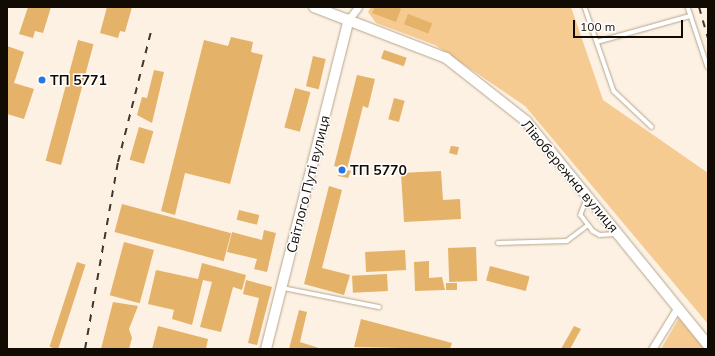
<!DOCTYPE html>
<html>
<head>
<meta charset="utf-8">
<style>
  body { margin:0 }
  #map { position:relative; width:715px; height:356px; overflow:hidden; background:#fcf1e2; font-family:Mulish,sans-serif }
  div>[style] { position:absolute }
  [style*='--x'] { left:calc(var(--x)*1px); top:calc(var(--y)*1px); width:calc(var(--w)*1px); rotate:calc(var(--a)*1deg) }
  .green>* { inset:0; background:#f5cb92 }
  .building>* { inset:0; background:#e5b269; transform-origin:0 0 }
  .roads { filter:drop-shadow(0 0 1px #b7a58d) drop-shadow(0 0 1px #b7a58d) }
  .lane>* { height:3.5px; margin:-1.75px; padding:0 1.75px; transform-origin:1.75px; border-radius:1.75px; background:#fff }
  .street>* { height:7px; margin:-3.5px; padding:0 3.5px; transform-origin:3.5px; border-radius:3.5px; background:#fff }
  .secondary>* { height:10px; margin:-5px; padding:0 5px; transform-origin:5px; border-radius:5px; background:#fff }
  .rail>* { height:2px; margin-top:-1px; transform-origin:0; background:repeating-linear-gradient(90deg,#3f372f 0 7px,transparent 0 14px) }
  .dots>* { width:11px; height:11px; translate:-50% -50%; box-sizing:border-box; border:2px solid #fff; border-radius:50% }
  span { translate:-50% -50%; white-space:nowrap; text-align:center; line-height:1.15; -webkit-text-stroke:3px #fff; paint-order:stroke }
  .poi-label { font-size:14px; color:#120b04; font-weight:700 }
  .left { translate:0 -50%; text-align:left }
  .street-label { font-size:14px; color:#120b04 }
  .frame { position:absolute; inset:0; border:8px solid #120b04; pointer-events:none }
  .scale { position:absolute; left:573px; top:20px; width:110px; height:18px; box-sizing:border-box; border:2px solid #120b04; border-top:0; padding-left:5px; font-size:12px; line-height:14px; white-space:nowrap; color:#120b04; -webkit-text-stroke:3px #fff; paint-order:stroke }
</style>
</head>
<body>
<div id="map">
  <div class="green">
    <div style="clip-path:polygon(371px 7px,571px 7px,603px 100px,708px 173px,708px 324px,525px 106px,435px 45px,376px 23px,368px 12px)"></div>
    <div style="clip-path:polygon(679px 318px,704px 349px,661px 349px)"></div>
  </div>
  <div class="building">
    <div style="clip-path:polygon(28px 7px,51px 7px,43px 33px,35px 31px,33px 38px,19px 34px)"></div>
    <div style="clip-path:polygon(107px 7px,132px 7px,125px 32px,120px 31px,118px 38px,100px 33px)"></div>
    <div style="clip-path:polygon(375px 7px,397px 7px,401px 9px,396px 22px,372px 13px)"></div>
    <div style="left:408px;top:14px;width:26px;height:11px;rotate:21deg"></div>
    <div style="clip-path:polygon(231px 37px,253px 42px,251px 52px,263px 55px,230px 184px,185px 173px,175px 215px,161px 211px,204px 40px,228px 46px)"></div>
    <div style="left:78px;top:40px;width:16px;height:125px;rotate:15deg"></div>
    <div style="clip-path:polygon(7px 46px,24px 52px,14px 83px,34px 89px,24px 119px,7px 114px)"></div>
    <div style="left:384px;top:50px;width:24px;height:9px;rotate:19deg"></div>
    <div style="left:313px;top:56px;width:13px;height:31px;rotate:13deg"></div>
    <div style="clip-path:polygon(154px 70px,164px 72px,152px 123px,137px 115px,142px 97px,147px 98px)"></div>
    <div style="clip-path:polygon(357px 75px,375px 79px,368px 108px,363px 106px,347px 169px,334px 166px)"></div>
    <div style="left:295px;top:88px;width:16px;height:41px;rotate:15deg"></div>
    <div style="left:394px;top:98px;width:11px;height:22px;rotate:15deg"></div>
    <div style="left:139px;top:127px;width:15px;height:34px;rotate:16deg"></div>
    <div style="clip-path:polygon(451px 146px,459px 147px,457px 155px,449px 153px)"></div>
    <div style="clip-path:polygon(341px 169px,351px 171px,348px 178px,338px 176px)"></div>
    <div style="clip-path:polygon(441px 171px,443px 200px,460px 199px,461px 219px,404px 222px,401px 173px)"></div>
    <div style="clip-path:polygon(329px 186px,342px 190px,322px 268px,350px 275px,344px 295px,304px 284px)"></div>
    <div style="left:122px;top:204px;width:113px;height:29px;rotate:15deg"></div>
    <div style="left:239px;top:210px;width:21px;height:10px;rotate:14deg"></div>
    <div style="clip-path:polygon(264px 230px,276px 233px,267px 272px,254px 269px,257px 259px,227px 252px,232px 232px,262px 240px)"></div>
    <div style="left:124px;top:242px;width:31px;height:55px;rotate:15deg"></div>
    <div style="left:476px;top:247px;width:34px;height:28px;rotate:88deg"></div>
    <div style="left:405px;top:250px;width:20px;height:40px;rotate:87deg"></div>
    <div style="clip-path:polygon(429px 261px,429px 278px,442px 277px,445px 290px,415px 291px,414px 262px)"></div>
    <div style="left:77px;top:262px;width:9px;height:89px;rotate:18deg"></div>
    <div style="clip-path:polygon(202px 263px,246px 275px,242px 290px,233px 287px,221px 332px,200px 327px,212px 282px,203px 280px,192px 325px,172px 319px,174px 310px,148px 304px,156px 270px,198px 279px)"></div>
    <div style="left:490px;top:266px;width:41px;height:15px;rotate:15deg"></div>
    <div style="left:387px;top:274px;width:17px;height:35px;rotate:87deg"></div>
    <div style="clip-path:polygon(246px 280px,272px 287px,257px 345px,248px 343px,259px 298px,243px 294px)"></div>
    <div style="left:446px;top:283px;width:11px;height:7px"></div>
    <div style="clip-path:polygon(113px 302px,138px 306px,129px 329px,132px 338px,129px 349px,101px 349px)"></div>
    <div style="clip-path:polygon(299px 310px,307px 312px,300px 342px,322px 349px,289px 349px)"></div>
    <div style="clip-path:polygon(361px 319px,452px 343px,450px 349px,354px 347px)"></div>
    <div style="clip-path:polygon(158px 326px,208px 339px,206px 349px,152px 349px)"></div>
    <div style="clip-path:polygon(574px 326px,581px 329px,570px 349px,561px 349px)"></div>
  </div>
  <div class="roads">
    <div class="lane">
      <div style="--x:585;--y:7;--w:89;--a:71"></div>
      <div style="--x:614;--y:91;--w:52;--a:43.5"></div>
      <div style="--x:688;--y:7;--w:63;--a:71.6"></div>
      <div style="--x:597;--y:42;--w:97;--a:-15.6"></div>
      <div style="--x:587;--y:199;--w:17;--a:111"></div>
      <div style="--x:581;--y:215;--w:20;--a:53"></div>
      <div style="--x:593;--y:231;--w:8;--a:30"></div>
      <div style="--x:600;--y:235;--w:15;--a:-4"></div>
      <div style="--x:498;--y:243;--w:69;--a:-1.7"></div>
      <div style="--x:567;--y:241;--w:26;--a:-37"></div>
      <div style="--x:283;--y:288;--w:98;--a:11.2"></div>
    </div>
    <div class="street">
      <div style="--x:349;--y:19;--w:15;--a:-53"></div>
      <div style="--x:652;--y:349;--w:49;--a:-58.2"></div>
    </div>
    <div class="secondary">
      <div style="--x:314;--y:7;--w:142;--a:21.1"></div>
      <div style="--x:446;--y:58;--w:102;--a:38.2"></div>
      <div style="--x:526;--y:121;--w:289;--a:50.9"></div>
      <div style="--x:266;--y:349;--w:340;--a:-75.9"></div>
    </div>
  </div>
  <div class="rail">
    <div style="--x:699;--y:7;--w:32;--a:74"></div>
    <div style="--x:85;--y:349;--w:190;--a:-80"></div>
    <div style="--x:118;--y:162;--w:134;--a:-75.8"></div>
  </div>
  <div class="dots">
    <div style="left:42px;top:80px;background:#2874e0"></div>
    <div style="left:342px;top:170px;background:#2874e0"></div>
  </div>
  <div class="poi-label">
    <span class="left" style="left:50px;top:80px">ТП 5771</span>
    <span class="left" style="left:350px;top:170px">ТП 5770</span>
  </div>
  <div class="street-label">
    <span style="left:570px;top:176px;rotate:50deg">Лівобережна вулиця</span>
    <span style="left:308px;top:184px;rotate:-76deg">Світлого Путі вулиця</span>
  </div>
  <div class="frame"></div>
  <div class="scale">100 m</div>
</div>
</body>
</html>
